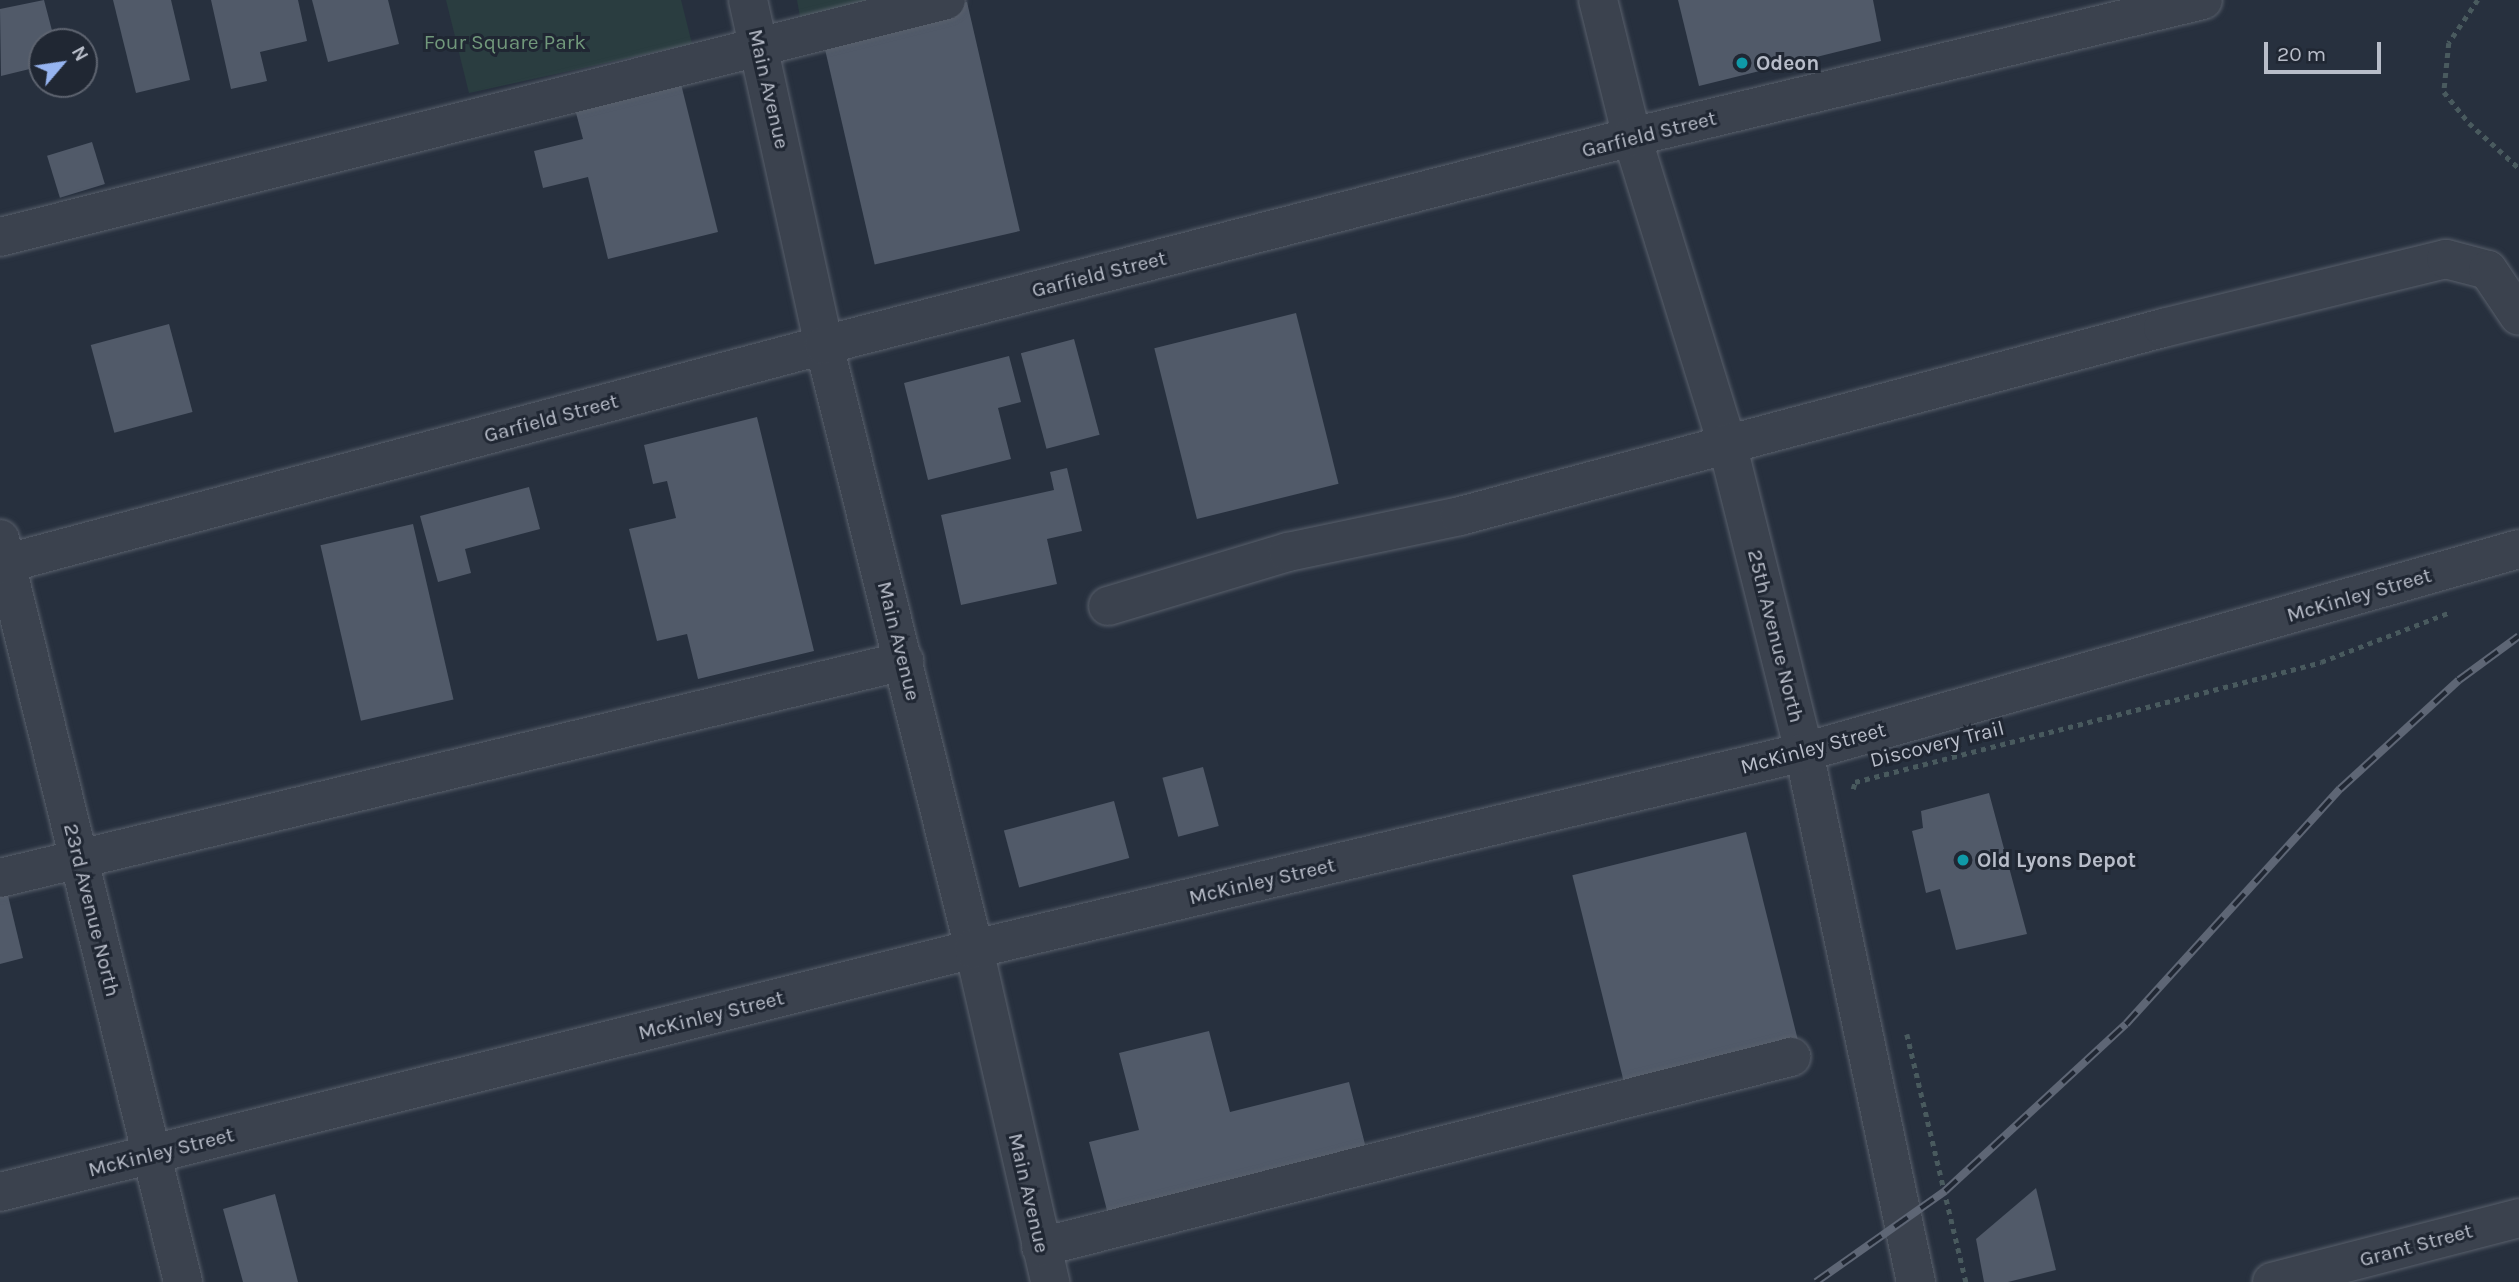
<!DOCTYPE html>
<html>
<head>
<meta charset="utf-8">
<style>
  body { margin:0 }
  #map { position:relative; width:2519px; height:1282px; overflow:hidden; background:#27303e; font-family:Karla,sans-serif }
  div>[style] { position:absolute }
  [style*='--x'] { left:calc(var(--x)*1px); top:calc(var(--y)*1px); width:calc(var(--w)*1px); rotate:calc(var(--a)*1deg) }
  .green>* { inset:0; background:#2a3d40 }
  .building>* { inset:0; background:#515a69; transform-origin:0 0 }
  .path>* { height:4.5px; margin-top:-2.25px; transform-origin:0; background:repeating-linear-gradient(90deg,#495a5e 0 5px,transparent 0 10px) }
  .roads { filter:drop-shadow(0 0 2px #59606c) drop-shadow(0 0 2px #59606c) }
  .minor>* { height:38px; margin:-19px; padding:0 19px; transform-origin:19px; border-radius:19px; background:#3b424e }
  .rail>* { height:8px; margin-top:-4px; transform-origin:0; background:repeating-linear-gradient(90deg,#202733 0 16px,#5e6675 0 32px); box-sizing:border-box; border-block:2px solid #5e6675 }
  .dots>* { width:19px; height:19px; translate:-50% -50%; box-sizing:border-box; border:4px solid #202733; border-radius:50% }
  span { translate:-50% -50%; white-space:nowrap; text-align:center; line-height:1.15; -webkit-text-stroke:6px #202733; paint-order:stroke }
  .park-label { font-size:21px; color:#71987b }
  .poi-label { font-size:21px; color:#b8bdc9; font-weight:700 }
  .left { translate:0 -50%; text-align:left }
  .street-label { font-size:21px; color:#b8bdc9 }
  .north { position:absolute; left:28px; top:28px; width:70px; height:70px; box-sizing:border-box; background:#202733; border:2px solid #5d636f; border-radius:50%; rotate:61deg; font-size:19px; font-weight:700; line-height:28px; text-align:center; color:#b8bdc9 }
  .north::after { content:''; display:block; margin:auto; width:24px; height:32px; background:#96b4f0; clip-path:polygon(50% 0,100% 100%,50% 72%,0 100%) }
  .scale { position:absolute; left:2264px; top:42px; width:117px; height:32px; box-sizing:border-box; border:4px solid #b8bdc9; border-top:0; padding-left:9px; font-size:21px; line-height:24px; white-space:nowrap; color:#b8bdc9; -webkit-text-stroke:5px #202733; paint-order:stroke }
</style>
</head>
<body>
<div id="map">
  <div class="green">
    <div style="clip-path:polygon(446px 0,681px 0,692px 44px,469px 93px)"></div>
    <div style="clip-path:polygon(797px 0,872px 0,800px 17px)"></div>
  </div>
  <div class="building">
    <div style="clip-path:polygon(44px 0,55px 42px,42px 42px,42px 66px,1px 76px,0 9px)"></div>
    <div style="clip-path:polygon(113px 0,171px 0,190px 80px,136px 93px)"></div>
    <div style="clip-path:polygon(211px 0,298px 0,307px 41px,260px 52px,267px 81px,231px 89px)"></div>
    <div style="clip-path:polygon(312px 0,388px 0,399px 44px,328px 62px)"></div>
    <div style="clip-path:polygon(1678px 0,1873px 0,1881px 41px,1699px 86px)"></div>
    <div style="left:967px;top:2px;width:235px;height:149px;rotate:77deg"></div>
    <div style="clip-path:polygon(678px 72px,718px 232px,608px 259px,588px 177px,543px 188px,534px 151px,583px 139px,572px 98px)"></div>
    <div style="left:92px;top:142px;width:44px;height:47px;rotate:73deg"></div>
    <div style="left:1296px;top:313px;width:176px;height:146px;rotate:76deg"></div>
    <div style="left:169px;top:324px;width:91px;height:81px;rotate:75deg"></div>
    <div style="left:1074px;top:339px;width:99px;height:55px;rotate:75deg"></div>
    <div style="clip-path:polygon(1009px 356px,1021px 402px,998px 408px,1011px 459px,928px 480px,904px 383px)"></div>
    <div style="clip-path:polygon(757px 417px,814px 651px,698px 679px,687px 634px,657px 641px,629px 529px,676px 518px,667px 481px,653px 484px,644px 445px)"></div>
    <div style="clip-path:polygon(1067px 468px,1082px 531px,1047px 539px,1057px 584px,961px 605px,941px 515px,1054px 490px,1050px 472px)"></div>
    <div style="clip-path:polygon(529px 487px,540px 529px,465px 549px,471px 573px,438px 582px,420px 516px)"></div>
    <div style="left:413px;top:524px;width:180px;height:95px;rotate:77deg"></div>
    <div style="left:1203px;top:767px;width:61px;height:42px;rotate:75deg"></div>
    <div style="clip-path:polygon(1989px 793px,2027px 934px,1956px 950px,1940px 889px,1926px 893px,1912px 831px,1923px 828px,1921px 811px)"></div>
    <div style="left:1114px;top:801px;width:59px;height:114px;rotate:75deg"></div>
    <div style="left:1746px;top:832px;width:218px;height:179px;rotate:76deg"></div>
    <div style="clip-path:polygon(5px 883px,23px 958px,0 964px,0 884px)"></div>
    <div style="clip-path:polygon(1209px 1031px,1230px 1112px,1349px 1082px,1367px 1152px,1109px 1218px,1089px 1142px,1139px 1130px,1119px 1053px)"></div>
    <div style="clip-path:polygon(2036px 1188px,2056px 1270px,2008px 1282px,1984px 1282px,1976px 1239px)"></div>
    <div style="clip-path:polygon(275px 1194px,298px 1282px,243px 1282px,223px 1209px)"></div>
  </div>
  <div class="path">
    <div style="--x:2478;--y:0;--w:52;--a:124"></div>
    <div style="--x:2449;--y:43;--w:49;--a:95.8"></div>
    <div style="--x:2444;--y:92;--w:40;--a:51"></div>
    <div style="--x:2469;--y:123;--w:67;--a:42"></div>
    <div style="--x:1853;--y:789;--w:7;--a:-74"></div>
    <div style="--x:1855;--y:782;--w:481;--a:-14.4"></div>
    <div style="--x:2321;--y:662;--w:136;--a:-21.1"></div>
    <div style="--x:1907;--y:1034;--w:255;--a:76.6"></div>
  </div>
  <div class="roads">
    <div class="minor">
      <div style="--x:748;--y:0;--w:353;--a:77.6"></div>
      <div style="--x:824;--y:345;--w:622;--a:76.05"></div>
      <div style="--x:974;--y:949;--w:342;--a:77.1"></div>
      <div style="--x:1598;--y:0;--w:141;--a:76.1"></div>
      <div style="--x:1632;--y:137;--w:320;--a:72.8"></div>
      <div style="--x:1727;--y:443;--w:318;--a:76"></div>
      <div style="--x:1804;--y:752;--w:542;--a:78.07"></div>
      <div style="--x:0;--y:237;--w:975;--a:-14.06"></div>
      <div style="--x:0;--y:539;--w:765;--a:76.16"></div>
      <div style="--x:0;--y:565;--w:853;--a:-14.95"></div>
      <div style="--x:824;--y:345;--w:834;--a:-14.44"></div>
      <div style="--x:1632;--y:137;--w:587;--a:-13.49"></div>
      <div style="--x:1108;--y:606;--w:188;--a:-16.7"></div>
      <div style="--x:1288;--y:552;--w:176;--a:-11.8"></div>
      <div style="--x:1460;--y:516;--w:728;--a:-14.97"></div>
      <div style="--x:2163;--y:328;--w:291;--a:-13.7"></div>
      <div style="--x:2446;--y:259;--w:43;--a:14.7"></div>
      <div style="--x:2488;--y:270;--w:55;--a:56"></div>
      <div style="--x:0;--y:878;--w:930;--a:-13.5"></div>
      <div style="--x:0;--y:1192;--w:1004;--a:-14.01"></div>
      <div style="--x:974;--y:949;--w:853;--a:-13.35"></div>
      <div style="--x:1804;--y:752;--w:743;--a:-15.85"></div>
      <div style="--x:1041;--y:1247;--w:774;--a:-14.22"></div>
      <div style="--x:2272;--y:1282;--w:255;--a:-14.5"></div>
    </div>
  </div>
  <div class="rail">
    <div style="--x:1816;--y:1282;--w:158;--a:-35.2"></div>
    <div style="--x:1945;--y:1191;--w:246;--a:-42.7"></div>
    <div style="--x:2126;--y:1024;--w:318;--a:-47.7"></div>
    <div style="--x:2340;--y:789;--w:161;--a:-42.5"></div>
    <div style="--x:2459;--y:680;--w:74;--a:-36.3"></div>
  </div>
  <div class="dots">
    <div style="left:1742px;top:63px;background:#0f9aa8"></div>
    <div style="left:1963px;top:860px;background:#0f9aa8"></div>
  </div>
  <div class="park-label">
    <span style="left:505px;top:42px">Four Square Park</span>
  </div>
  <div class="poi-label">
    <span class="left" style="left:1756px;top:63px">Odeon</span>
    <span class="left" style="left:1977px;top:860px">Old Lyons Depot</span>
  </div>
  <div class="street-label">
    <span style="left:769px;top:89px;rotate:77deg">Main Avenue</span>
    <span style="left:1649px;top:134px;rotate:-14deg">Garfield Street</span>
    <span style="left:1099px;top:274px;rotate:-14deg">Garfield Street</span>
    <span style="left:551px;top:418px;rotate:-15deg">Garfield Street</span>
    <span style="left:2359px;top:595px;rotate:-16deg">McKinley Street</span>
    <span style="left:1776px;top:636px;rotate:76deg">25th Avenue North</span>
    <span style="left:899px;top:641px;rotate:76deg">Main Avenue</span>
    <span style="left:1937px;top:744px;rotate:-14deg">Discovery Trail</span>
    <span style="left:1813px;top:748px;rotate:-15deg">McKinley Street</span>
    <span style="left:1262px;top:881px;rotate:-13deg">McKinley Street</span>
    <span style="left:92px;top:910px;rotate:76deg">23rd Avenue North</span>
    <span style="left:711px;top:1015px;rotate:-14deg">McKinley Street</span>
    <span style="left:161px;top:1152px;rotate:-14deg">McKinley Street</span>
    <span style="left:1029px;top:1193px;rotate:77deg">Main Avenue</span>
    <span style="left:2416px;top:1245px;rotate:-15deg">Grant Street</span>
  </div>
  <div class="north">N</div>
  <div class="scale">20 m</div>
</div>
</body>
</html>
